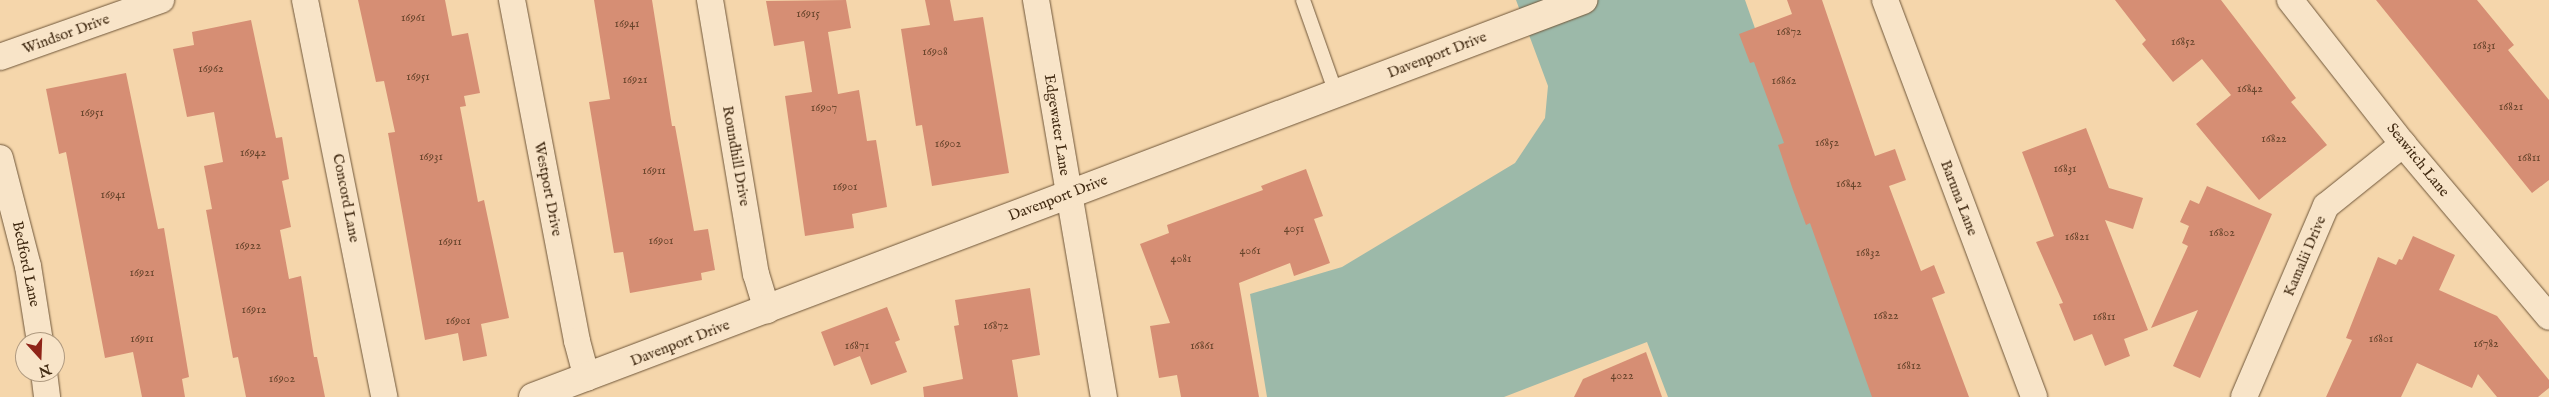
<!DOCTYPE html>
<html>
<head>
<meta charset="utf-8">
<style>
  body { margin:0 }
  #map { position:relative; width:2549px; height:397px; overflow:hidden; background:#f5d6ab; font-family:"IM FELL English",serif }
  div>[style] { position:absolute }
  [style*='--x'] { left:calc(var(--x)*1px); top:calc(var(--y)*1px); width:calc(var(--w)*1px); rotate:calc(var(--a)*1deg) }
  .water>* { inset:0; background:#9cb9a9 }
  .building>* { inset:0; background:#d68e74 }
  .roads { filter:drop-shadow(0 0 1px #6f5639) drop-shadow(0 0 1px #6f5639) }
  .lane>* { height:14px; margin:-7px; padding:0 7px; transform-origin:7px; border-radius:7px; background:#f8e4c8 }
  .street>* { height:26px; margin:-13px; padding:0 13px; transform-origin:13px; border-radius:13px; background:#f8e4c8 }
  .secondary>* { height:28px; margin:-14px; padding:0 14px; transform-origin:14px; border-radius:14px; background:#f8e4c8 }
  span { translate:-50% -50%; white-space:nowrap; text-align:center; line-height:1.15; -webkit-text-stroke:5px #f8e4c8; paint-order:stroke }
  .number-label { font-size:12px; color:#67442b }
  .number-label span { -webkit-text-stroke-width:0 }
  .street-label { font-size:15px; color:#422b13 }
  .north { position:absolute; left:15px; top:332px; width:50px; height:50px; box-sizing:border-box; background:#f8e4c8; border:1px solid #af9a80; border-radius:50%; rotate:160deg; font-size:14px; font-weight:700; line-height:20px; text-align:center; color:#422b13 }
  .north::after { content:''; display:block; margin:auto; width:18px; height:22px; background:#8f2418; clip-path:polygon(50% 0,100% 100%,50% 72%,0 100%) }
</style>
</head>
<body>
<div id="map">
  <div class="water">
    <div style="clip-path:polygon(1516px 0,1745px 0,1885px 397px,1668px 397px,1647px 342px,1504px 397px,1267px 397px,1250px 294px,1342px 267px,1515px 163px,1545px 118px,1548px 86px)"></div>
  </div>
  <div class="building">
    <div style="clip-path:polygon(358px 0,445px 0,452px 36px,468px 33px,480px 93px,464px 96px,466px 106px,460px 107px,478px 202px,484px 200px,509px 318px,481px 324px,487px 356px,463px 361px,458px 333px,425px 340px,388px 133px,395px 132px,384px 81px,376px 82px)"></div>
    <div style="clip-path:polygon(594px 0,652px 0,672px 126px,675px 126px,694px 231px,708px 229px,715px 270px,701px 273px,702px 280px,630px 293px,623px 252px,614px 253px,589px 102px,610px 99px)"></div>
    <div style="clip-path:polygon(846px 0,851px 28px,828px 32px,838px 94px,859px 90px,867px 141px,876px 140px,887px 207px,852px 214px,854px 228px,805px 236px,785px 96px,812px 92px,804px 41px,774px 46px,766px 1px)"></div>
    <div style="clip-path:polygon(925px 0,950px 0,954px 21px,983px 17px,1009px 173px,932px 186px,922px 125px,916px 126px,901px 29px,930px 25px)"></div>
    <div style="clip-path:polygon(1787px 0,1822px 0,1875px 156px,1895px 149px,1906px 180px,1889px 186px,1921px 271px,1934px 265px,1945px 293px,1932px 298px,1969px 397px,1872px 397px,1810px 223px,1806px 225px,1792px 187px,1778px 145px,1784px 143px,1754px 62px,1750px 63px,1739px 34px,1792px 14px)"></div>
    <div style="clip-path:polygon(2115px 0,2221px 0,2296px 98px,2291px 102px,2327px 145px,2259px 200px,2196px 124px,2231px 95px,2202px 59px,2173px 82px,2142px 44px,2146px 40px)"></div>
    <div style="clip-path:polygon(2376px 0,2477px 0,2514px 45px,2508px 50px,2549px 100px,2549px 180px,2532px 193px)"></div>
    <div style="clip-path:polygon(251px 20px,276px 138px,282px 137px,289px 179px,282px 181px,291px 227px,280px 230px,289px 279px,301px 276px,314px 357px,317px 357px,325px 397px,246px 397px,238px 357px,233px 358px,206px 210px,212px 209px,204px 166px,223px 162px,214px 112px,187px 117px,173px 49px,194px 45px,192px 32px)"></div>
    <div style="clip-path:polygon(126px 73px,158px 229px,164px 228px,189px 377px,182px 379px,185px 397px,142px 397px,133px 352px,105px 358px,66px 152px,59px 154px,46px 89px)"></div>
    <div style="clip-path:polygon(2086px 128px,2109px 188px,2143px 198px,2133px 229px,2105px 220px,2148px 330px,2124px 339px,2130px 356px,2105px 366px,2092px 334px,2074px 341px,2059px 304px,2063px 303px,2036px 242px,2054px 236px,2022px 152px)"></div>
    <div style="clip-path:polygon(1306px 169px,1323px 216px,1314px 219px,1330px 263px,1294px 276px,1290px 263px,1239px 283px,1259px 397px,1181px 397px,1177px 375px,1159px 378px,1150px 326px,1170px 323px,1140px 244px,1169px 233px,1167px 225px,1263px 190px,1261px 186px)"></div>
    <div style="clip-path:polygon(2207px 186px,2272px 214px,2200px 378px,2173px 366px,2198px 310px,2151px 328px,2188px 246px,2182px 243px,2189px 226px,2180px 222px,2190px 200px,2199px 204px)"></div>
    <div style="clip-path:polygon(2413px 236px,2455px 255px,2439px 290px,2497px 316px,2549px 380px,2549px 388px,2538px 397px,2497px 397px,2478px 374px,2472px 388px,2417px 363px,2401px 397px,2326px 397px,2352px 340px,2346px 338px,2378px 257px,2396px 265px,2399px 259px,2402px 260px)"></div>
    <div style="clip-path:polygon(1030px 288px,1040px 355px,1012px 360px,1018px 397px,924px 397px,923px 387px,963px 379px,954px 326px,959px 325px,955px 300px)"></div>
    <div style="clip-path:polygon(887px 307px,900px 340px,895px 342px,907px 372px,871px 385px,860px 356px,834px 366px,821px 332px)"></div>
    <div style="clip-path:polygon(1646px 352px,1662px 397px,1574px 397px,1583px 379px)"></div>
  </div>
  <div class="roads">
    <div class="lane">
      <div style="--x:1303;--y:0;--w:99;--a:70.5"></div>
    </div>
    <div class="street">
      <div style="--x:305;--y:0;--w:405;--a:78.7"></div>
      <div style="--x:512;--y:0;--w:347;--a:79.2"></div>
      <div style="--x:577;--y:341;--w:38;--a:75"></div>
      <div style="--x:710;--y:0;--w:278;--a:80.5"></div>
      <div style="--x:756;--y:274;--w:38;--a:73"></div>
      <div style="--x:1036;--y:0;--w:403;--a:80.3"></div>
      <div style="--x:1885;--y:0;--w:424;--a:69.4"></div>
      <div style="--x:2290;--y:0;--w:183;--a:51.9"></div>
      <div style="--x:2403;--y:144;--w:226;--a:49.8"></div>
      <div style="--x:0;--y:57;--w:171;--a:-19.5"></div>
      <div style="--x:0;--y:158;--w:112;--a:75.5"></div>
      <div style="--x:28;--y:266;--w:77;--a:81"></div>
      <div style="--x:44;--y:372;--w:25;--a:83"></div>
      <div style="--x:2244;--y:397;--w:208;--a:-66.8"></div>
      <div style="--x:2326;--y:206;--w:99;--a:-38.8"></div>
    </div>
    <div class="secondary">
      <div style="--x:533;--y:397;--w:1123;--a:-20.71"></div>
    </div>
  </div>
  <div class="number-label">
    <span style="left:808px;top:14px">16915</span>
    <span style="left:413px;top:18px">16961</span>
    <span style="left:627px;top:24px">16941</span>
    <span style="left:1789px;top:32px">16872</span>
    <span style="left:2183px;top:42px">16852</span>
    <span style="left:2484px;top:46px">16831</span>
    <span style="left:935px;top:52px">16908</span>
    <span style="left:211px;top:69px">16962</span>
    <span style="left:418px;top:77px">16951</span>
    <span style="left:635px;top:80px">16921</span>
    <span style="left:1784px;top:81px">16862</span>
    <span style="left:2250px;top:89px">16842</span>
    <span style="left:2511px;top:107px">16821</span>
    <span style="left:824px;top:108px">16907</span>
    <span style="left:92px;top:113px">16951</span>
    <span style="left:2274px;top:139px">16822</span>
    <span style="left:1827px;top:143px">16852</span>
    <span style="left:948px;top:144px">16902</span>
    <span style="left:253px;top:153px">16942</span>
    <span style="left:431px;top:157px">16931</span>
    <span style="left:2529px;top:158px">16811</span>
    <span style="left:2065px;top:169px">16831</span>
    <span style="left:654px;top:171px">16911</span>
    <span style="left:1849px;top:184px">16842</span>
    <span style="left:845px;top:187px">16901</span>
    <span style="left:113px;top:195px">16941</span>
    <span style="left:1294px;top:229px">4051</span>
    <span style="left:2222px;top:233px">16802</span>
    <span style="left:2077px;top:237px">16821</span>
    <span style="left:661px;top:241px">16901</span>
    <span style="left:450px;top:242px">16911</span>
    <span style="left:248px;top:246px">16922</span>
    <span style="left:1250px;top:251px">4061</span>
    <span style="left:1868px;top:253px">16832</span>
    <span style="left:1181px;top:259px">4081</span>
    <span style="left:142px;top:273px">16921</span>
    <span style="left:254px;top:310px">16912</span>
    <span style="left:1886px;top:316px">16822</span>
    <span style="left:2104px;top:317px">16811</span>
    <span style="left:458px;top:321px">16901</span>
    <span style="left:996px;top:326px">16872</span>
    <span style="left:142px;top:339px">16911</span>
    <span style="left:2381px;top:339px">16801</span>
    <span style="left:2486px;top:344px">16782</span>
    <span style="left:857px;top:346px">16871</span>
    <span style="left:1202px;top:346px">16861</span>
    <span style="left:1909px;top:366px">16812</span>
    <span style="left:1622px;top:376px">4022</span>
    <span style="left:282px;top:379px">16902</span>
  </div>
  <div class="street-label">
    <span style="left:66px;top:34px;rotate:-20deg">Windsor Drive</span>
    <span style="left:1437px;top:55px;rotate:-21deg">Davenport Drive</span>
    <span style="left:1057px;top:125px;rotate:81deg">Edgewater Lane</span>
    <span style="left:736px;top:156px;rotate:80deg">Roundhill Drive</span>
    <span style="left:2418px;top:160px;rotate:51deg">Seawitch Lane</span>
    <span style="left:548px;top:189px;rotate:79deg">Westport Drive</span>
    <span style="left:346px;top:198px;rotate:79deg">Concord Lane</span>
    <span style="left:1058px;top:198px;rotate:-21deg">Davenport Drive</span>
    <span style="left:1959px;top:198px;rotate:69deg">Baruna Lane</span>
    <span style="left:2305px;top:256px;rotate:-67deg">Kamalii Drive</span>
    <span style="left:26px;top:264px;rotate:78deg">Bedford Lane</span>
    <span style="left:680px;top:343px;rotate:-21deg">Davenport Drive</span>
  </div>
  <div class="north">N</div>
</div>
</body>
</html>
